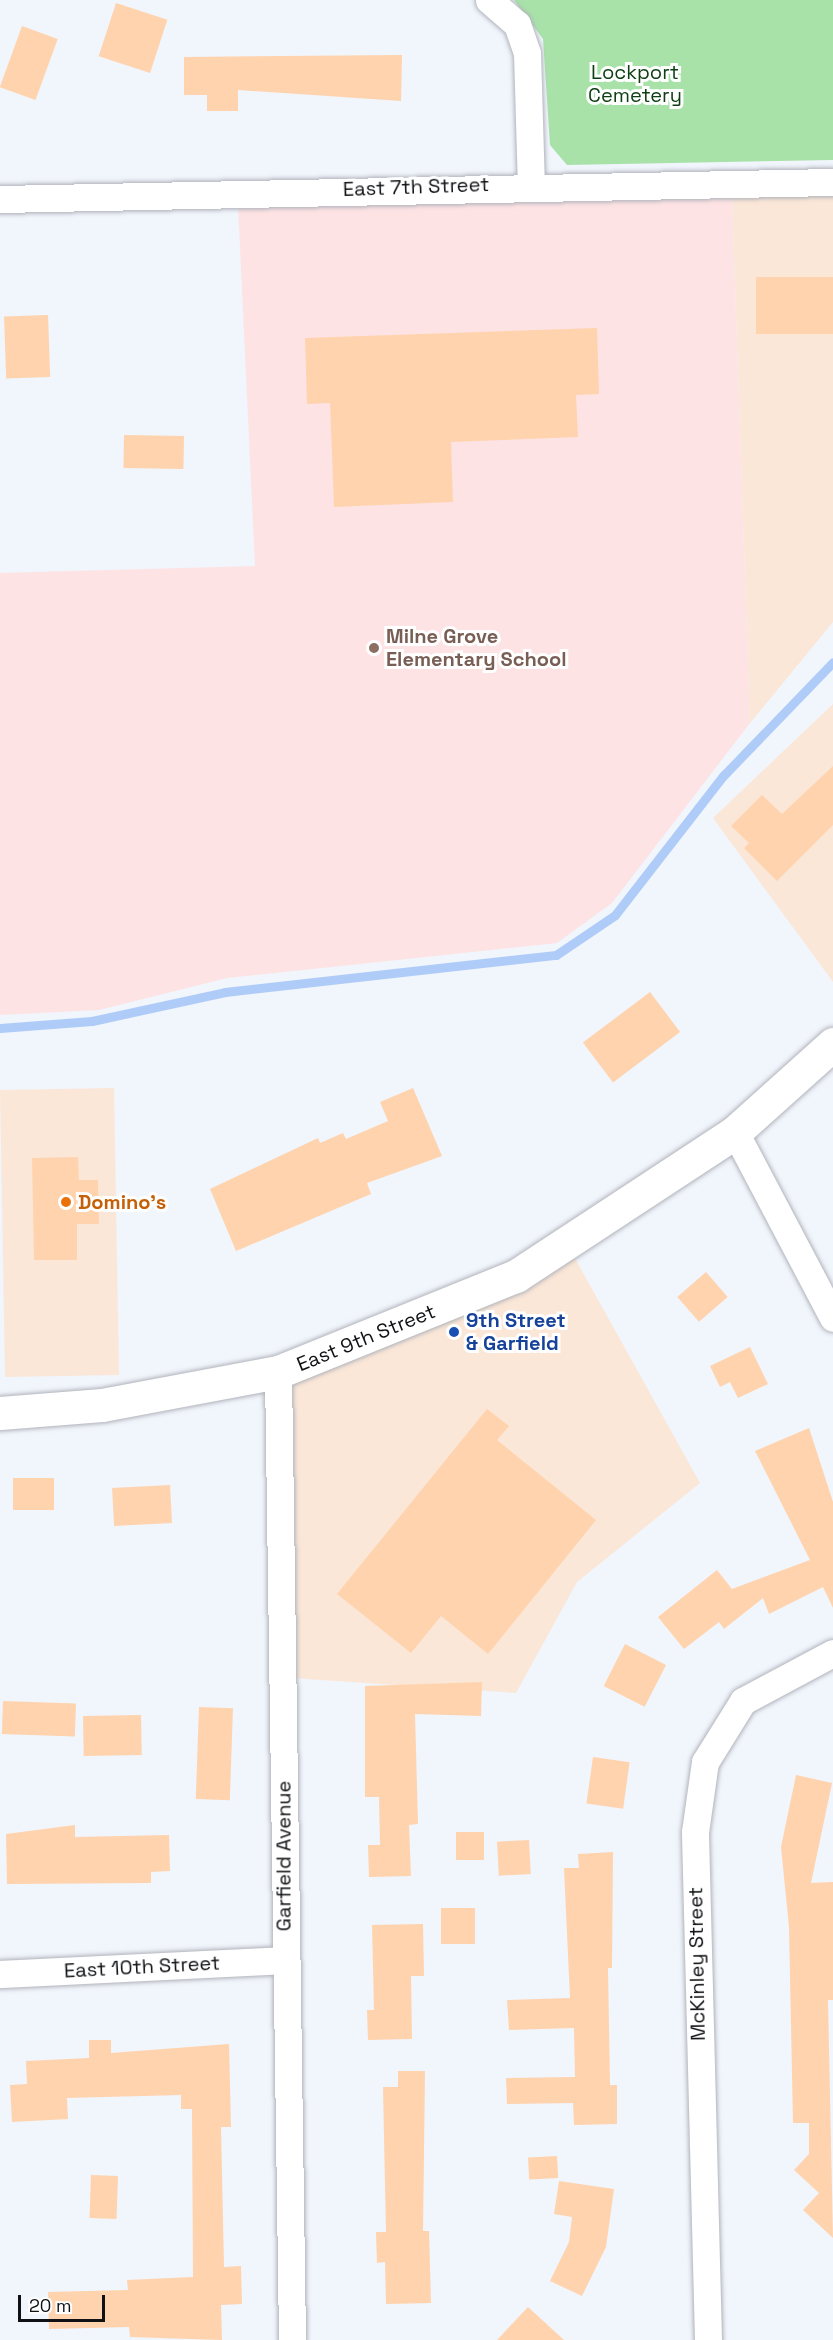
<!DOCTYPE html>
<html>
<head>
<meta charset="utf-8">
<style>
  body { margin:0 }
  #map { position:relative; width:833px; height:2340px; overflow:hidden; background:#f1f5fc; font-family:"Space Grotesk",sans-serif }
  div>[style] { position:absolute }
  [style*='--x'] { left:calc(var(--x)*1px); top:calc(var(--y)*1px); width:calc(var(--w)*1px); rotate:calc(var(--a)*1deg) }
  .commercial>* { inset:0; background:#fbe7d8; transform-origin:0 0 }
  .education>* { inset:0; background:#fee3e4 }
  .green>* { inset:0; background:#a8e2a9 }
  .stream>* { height:9px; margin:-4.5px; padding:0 4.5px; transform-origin:4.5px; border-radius:4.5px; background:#afccf9 }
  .building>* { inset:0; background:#ffd3ad; transform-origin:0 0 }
  .roads { filter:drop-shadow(0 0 2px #b1b4bb) drop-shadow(0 0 2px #b1b4bb) }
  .minor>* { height:27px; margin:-13.5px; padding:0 13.5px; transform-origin:13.5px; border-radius:13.5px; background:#fff }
  .major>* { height:33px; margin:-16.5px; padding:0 16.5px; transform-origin:16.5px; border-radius:16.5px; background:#fff }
  .dots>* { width:16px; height:16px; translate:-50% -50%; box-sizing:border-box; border:3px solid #fff; border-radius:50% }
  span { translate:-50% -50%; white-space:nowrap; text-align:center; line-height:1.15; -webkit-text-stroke:6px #fff; paint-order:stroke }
  .park-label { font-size:20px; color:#0f4014 }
  .street-label { font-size:20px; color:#101114 }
  .education-label { font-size:20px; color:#785e54; font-weight:700 }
  .left { translate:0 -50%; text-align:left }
  .food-label { font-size:20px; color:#c56008; font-weight:700 }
  .transit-label { font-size:20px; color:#164399; font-weight:700 }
  .scale { position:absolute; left:18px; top:2295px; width:87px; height:27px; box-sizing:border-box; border:3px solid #101114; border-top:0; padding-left:8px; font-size:18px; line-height:21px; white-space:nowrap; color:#101114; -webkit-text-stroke:4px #fff; paint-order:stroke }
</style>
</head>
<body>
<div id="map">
  <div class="commercial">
    <div style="clip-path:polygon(833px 193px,833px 622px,750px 723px,732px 196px)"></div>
    <div style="clip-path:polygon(833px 704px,833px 982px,713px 818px)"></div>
    <div style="left:114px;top:1088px;width:287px;height:114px;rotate:89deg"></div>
    <div style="clip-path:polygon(572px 1253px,700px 1483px,577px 1582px,516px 1693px,291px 1678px,292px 1375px)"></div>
  </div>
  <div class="education">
    <div style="clip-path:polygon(732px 196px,750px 723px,612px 903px,557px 943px,227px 978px,99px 1010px,0 1015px,0 573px,255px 566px,238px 205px)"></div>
  </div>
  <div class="green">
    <div style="clip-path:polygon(514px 0,833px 0,833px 160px,567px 165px,550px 145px,543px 39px)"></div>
  </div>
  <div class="stream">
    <div style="--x:0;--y:1028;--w:92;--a:-4.4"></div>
    <div style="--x:92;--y:1021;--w:136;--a:-12.3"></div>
    <div style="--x:225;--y:992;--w:333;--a:-6.4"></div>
    <div style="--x:556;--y:955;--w:71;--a:-34.1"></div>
    <div style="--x:615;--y:915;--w:176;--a:-52.2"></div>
    <div style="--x:723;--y:776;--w:158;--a:-46"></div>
  </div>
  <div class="building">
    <div style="left:116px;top:3px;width:54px;height:56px;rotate:18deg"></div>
    <div style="left:22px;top:26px;width:38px;height:65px;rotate:20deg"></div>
    <div style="clip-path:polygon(402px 55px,401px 101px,238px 90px,238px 111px,207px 111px,207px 95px,184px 95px,184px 57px)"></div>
    <div style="left:833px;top:277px;width:57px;height:77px;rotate:90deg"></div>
    <div style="left:48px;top:315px;width:62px;height:44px;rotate:88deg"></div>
    <div style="clip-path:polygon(597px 328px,599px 394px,576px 395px,578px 437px,451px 442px,453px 502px,334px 507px,330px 403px,307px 404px,305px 338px)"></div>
    <div style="left:124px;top:435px;width:60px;height:33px;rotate:1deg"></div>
    <div style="clip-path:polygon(833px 766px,833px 825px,777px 881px,744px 848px,749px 843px,731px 826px,762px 795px,782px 814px)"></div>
    <div style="left:650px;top:992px;width:50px;height:84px;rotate:53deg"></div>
    <div style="clip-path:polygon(413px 1088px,442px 1156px,367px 1183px,371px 1194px,236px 1251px,210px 1189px,318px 1138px,320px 1143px,343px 1133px,346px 1139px,388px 1121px,380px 1102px)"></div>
    <div style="clip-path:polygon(78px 1157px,79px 1180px,98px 1180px,99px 1224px,77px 1224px,77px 1260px,34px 1260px,32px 1158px)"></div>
    <div style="left:706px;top:1272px;width:33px;height:38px;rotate:49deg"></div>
    <div style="clip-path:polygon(750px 1347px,768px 1384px,738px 1398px,730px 1382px,720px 1387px,710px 1366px)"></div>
    <div style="clip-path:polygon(487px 1409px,509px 1426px,497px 1440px,596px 1520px,488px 1654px,441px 1616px,411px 1653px,337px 1594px)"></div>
    <div style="clip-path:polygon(809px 1428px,833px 1502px,833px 1608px,823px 1587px,769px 1614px,763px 1598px,724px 1629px,719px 1622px,684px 1649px,658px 1617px,717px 1570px,732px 1589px,810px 1560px,755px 1451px)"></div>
    <div style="left:13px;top:1478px;width:41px;height:32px"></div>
    <div style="left:170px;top:1485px;width:38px;height:58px;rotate:87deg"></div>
    <div style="left:625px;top:1644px;width:46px;height:47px;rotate:27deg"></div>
    <div style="clip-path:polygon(482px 1682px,481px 1716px,415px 1714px,418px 1824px,409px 1825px,411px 1876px,369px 1877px,368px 1845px,380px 1845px,379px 1797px,365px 1797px,365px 1686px)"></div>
    <div style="left:3px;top:1701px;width:73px;height:33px;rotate:2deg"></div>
    <div style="left:199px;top:1707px;width:34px;height:92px;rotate:2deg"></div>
    <div style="left:141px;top:1715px;width:40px;height:58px;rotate:89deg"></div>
    <div style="left:593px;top:1757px;width:37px;height:47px;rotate:8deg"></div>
    <div style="clip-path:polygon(796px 1775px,832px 1783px,811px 1883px,833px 1882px,833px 2000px,828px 2000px,833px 2238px,803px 2210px,819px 2193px,794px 2170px,809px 2154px,809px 2123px,793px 2123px,789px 1927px,781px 1847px)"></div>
    <div style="clip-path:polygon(75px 1825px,75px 1837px,169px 1835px,170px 1871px,151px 1872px,151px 1883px,7px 1884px,6px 1834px)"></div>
    <div style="left:456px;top:1832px;width:28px;height:28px"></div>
    <div style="left:529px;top:1840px;width:34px;height:32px;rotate:87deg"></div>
    <div style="clip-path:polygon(613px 1852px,612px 1968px,608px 1968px,610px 2085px,617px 2085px,617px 2124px,574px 2125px,573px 2103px,507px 2104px,506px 2078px,575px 2077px,574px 2028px,509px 2030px,507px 2000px,570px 1998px,564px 1868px,579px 1868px,578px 1854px)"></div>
    <div style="left:441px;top:1908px;width:34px;height:36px"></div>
    <div style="clip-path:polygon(423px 1924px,424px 1976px,411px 1976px,412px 2039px,368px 2040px,367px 2010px,374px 2010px,372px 1925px)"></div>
    <div style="clip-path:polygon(89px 2040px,111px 2040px,111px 2053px,229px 2044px,231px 2127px,221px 2127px,224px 2267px,241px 2266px,242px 2304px,221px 2305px,222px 2340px,130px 2337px,129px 2327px,49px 2329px,48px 2292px,128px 2290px,127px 2280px,193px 2277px,192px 2109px,181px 2109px,181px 2095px,67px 2098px,68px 2119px,12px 2122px,10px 2085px,27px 2084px,26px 2061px,89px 2058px)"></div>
    <div style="clip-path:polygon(398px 2071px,425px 2071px,423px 2231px,429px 2231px,431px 2303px,386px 2304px,385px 2262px,377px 2263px,376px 2232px,386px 2232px,383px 2087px,398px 2087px)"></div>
    <div style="left:557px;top:2156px;width:22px;height:29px;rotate:87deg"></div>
    <div style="left:91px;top:2175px;width:27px;height:43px;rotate:2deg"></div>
    <div style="clip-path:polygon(559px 2181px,614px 2189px,606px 2247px,582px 2296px,550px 2281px,569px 2242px,572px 2217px,554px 2214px)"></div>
    <div style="clip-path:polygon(528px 2307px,564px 2340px,497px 2340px)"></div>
  </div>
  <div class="roads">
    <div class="minor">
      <div style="--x:489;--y:0;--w:37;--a:41"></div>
      <div style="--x:517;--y:24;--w:31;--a:71"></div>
      <div style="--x:527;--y:53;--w:131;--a:88.3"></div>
      <div style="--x:0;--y:199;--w:833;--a:-1.17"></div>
      <div style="--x:735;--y:1132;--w:210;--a:62.2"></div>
      <div style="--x:278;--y:1372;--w:968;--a:89.17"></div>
      <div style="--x:0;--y:1974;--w:284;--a:-2.8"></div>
      <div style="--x:708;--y:2340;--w:508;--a:-91.47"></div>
      <div style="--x:695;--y:1832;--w:71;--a:-81.9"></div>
      <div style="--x:705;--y:1762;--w:72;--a:-58.1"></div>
      <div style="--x:743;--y:1701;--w:102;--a:-28.1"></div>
    </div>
    <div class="major">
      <div style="--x:0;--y:1413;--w:102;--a:-4.5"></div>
      <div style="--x:102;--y:1405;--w:179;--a:-10.6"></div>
      <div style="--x:278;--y:1372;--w:257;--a:-22"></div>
      <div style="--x:516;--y:1276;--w:262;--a:-33.3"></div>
      <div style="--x:735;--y:1132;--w:132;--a:-41.9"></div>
    </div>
  </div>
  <div class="dots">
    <div style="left:374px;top:648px;background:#8d6e63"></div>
    <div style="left:66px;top:1202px;background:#e8710a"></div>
    <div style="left:454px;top:1332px;background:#1a4fb4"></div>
  </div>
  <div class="park-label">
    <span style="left:635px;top:84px">Lockport<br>Cemetery</span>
  </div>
  <div class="street-label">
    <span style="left:416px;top:187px;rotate:-2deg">East 7th Street</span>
    <span style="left:366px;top:1338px;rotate:-22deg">East 9th Street</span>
    <span style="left:284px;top:1856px;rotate:-90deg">Garfield Avenue</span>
    <span style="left:697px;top:1964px;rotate:-91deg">McKinley Street</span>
    <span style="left:142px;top:1967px;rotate:-3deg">East 10th Street</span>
  </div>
  <div class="education-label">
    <span class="left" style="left:386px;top:648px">Milne Grove<br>Elementary School</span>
  </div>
  <div class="food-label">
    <span class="left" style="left:78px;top:1202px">Domino's</span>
  </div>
  <div class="transit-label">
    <span class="left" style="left:466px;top:1332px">9th Street<br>&amp; Garfield</span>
  </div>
  <div class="scale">20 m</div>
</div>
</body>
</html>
